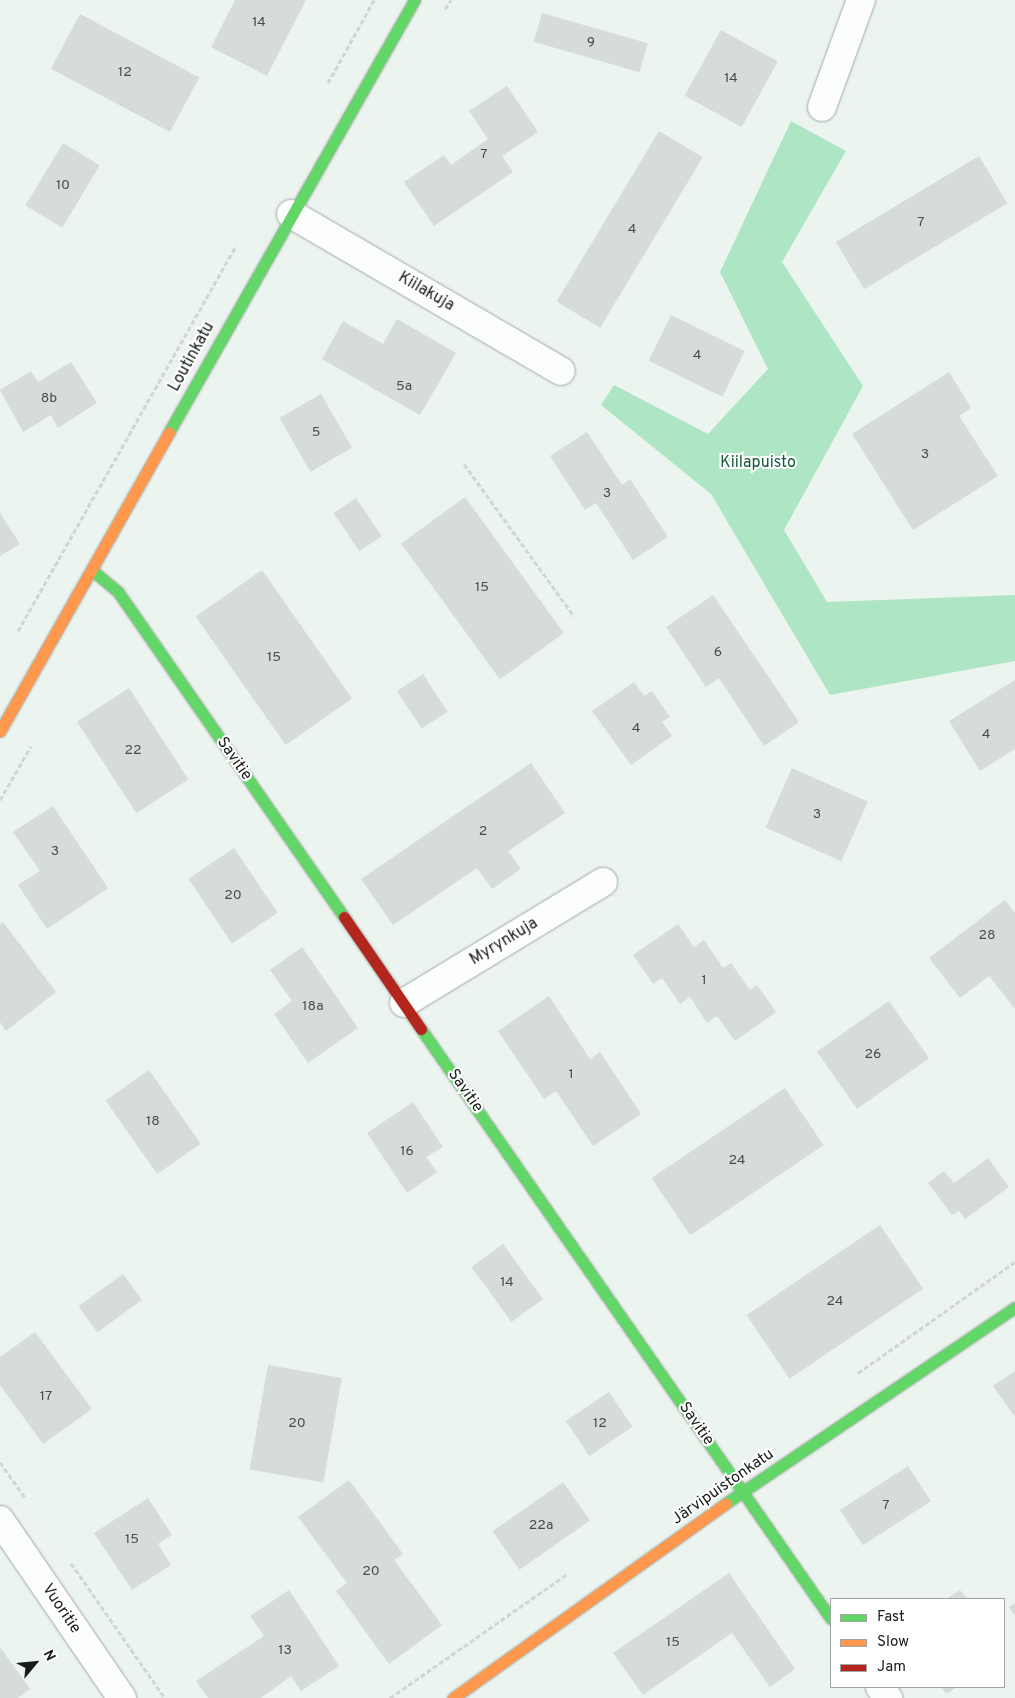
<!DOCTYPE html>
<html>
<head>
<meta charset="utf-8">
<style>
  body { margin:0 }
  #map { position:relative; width:1015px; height:1698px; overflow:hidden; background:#ecf4ef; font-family:Overpass,sans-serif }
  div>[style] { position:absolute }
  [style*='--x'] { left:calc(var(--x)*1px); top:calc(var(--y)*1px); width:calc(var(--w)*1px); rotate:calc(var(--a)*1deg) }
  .forest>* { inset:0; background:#aee5c5 }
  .building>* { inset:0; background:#d6dcd8; transform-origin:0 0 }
  .path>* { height:3px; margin-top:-1.5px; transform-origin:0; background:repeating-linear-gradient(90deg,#d2d5d4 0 5px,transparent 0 7.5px) }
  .roads { filter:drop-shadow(0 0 1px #a2a9a5) drop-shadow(0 0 1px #a2a9a5) }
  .street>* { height:28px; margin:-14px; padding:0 14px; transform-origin:14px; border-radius:14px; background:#fcfdfd }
  .fast>* { height:11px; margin:-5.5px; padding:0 5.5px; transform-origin:5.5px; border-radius:5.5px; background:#63d668 }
  .slow>* { height:11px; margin:-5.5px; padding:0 5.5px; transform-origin:5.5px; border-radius:5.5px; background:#ff974d }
  .jam>* { height:11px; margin:-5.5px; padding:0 5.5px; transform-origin:5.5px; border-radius:5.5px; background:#b3261e }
  span { translate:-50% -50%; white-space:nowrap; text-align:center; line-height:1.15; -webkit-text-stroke:4px #fff; paint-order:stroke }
  .number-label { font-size:14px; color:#484d4a }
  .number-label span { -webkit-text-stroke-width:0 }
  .street-label { font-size:16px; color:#171c19 }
  .park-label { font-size:16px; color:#145a39 }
  .legend { position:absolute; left:830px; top:1598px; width:175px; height:90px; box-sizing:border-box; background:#fff; border:1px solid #a2a4a3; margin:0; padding:6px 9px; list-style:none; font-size:15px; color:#171c19 }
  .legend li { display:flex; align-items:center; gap:10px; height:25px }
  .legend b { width:25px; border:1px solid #a2a4a3 }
  .north { position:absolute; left:10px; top:1638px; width:50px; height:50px; -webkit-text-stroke:4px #fff; paint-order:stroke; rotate:62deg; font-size:14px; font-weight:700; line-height:20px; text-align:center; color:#171c19 }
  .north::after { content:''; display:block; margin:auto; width:18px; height:22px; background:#171c19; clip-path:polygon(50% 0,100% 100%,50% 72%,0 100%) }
</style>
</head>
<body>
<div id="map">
  <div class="forest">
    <div style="clip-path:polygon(791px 121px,846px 151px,782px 262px,863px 386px,784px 530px,827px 602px,1015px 595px,1015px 661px,830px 695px,711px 494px,601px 405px,614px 385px,708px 434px,768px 369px,720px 272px)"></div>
  </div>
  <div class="building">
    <div style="clip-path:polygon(235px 0,306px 0,267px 76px,211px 47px)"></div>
    <div style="left:542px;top:13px;width:110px;height:30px;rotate:16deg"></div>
    <div style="left:80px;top:14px;width:135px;height:62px;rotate:28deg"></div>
    <div style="left:721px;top:30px;width:65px;height:75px;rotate:29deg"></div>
    <div style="clip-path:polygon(507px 86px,538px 132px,502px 156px,513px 172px,434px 226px,404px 182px,444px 155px,451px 165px,488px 139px,469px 111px)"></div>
    <div style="left:659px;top:131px;width:51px;height:199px;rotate:31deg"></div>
    <div style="left:63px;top:143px;width:43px;height:73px;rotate:31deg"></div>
    <div style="left:979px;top:156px;width:55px;height:167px;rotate:59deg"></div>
    <div style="left:671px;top:315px;width:82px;height:51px;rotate:26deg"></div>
    <div style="clip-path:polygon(397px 319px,456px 353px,420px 415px,322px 359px,343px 321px,383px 344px)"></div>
    <div style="clip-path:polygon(71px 362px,97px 403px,58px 428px,51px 415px,23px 432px,0 390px,31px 371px,38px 382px)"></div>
    <div style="clip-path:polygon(949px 372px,971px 408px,959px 416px,998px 476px,913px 530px,852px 434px)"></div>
    <div style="left:321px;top:394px;width:62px;height:48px;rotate:60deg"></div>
    <div style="clip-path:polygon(587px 432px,622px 485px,630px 479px,668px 537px,633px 560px,596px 503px,585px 510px,550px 456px)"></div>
    <div style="left:465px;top:497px;width:168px;height:79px;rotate:54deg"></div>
    <div style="left:356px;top:498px;width:46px;height:27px;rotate:56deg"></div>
    <div style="clip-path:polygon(0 513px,20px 544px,0 556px)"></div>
    <div style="left:262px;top:570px;width:157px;height:81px;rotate:55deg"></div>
    <div style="clip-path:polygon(713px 595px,799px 722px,764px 746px,719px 678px,706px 687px,666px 627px)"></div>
    <div style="left:423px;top:674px;width:45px;height:31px;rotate:57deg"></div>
    <div style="clip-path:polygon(1015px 680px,1015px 749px,980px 771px,949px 721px)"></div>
    <div style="clip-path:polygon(634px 682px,644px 696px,652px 691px,670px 717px,662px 722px,672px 736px,631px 765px,592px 711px)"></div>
    <div style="left:129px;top:688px;width:109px;height:62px;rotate:57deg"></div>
    <div style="clip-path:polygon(531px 763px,565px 813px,508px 851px,521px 869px,492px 889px,477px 868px,393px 925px,361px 879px)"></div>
    <div style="left:792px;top:768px;width:83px;height:65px;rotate:24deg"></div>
    <div style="clip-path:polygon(53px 806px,108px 888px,47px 929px,18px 885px,40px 871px,13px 832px)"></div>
    <div style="left:234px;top:848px;width:78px;height:55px;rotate:56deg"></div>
    <div style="clip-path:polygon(1005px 900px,1015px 913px,1015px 1009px,989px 976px,960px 998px,929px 958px)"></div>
    <div style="clip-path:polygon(3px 922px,56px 992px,6px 1031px,0 1022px,0 924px)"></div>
    <div style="clip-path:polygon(678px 924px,694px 947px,704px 940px,723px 968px,731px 963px,750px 990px,757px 985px,776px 1012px,735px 1041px,717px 1016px,707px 1023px,690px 997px,680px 1004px,662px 978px,653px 984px,633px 955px)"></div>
    <div style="clip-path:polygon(302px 947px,358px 1028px,308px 1063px,274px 1014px,292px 1001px,270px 970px)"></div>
    <div style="clip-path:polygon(549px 996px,590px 1059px,600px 1052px,641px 1114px,593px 1146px,556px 1091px,544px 1099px,498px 1031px)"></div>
    <div style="left:889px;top:1001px;width:70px;height:88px;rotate:55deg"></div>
    <div style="left:149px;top:1070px;width:90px;height:53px;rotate:55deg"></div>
    <div style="left:785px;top:1088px;width:69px;height:161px;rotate:56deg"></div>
    <div style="clip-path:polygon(413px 1102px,443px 1147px,426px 1157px,437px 1172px,407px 1193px,367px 1133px)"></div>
    <div style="clip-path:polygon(988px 1158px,1009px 1187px,965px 1219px,959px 1211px,952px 1215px,928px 1183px,944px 1171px,954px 1183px)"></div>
    <div style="left:880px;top:1225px;width:77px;height:161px;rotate:56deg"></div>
    <div style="left:503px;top:1244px;width:68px;height:39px;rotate:54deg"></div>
    <div style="left:123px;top:1274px;width:32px;height:55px;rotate:54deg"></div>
    <div style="clip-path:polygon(35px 1332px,92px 1409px,43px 1444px,0 1385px,0 1357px)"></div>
    <div style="left:268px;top:1365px;width:75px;height:106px;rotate:10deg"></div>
    <div style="clip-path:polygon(1015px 1371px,1015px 1417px,993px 1386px)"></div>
    <div style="left:609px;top:1392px;width:42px;height:52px;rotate:56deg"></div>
    <div style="left:908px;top:1466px;width:42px;height:81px;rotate:57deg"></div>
    <div style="clip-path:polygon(349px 1480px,403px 1554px,394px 1560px,442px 1625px,389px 1664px,336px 1591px,347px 1583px,298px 1517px)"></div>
    <div style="left:563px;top:1482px;width:47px;height:86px;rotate:55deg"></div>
    <div style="clip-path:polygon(148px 1498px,172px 1535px,158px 1544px,171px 1565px,132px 1590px,94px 1533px)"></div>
    <div style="clip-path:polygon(729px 1573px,795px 1669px,770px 1687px,732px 1633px,643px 1695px,613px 1653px)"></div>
    <div style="clip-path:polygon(289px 1590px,339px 1666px,301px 1691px,291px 1676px,261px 1698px,208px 1698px,196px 1681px,264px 1636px,250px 1616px)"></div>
    <div style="clip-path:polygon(960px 1590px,967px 1599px,946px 1599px)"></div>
    <div style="clip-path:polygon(1015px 1603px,1015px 1616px,1009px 1607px)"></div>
    <div style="clip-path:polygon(0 1647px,30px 1689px,18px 1698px,0 1698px)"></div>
    <div style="clip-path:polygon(941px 1687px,957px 1687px,946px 1694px)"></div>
  </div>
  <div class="path">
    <div style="--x:445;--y:9;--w:11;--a:-56"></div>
    <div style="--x:328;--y:83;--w:95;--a:-61"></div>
    <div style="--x:464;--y:464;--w:188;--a:54.1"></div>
    <div style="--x:18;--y:631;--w:443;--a:-60.5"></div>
    <div style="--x:0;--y:800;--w:62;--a:-60.1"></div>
    <div style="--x:858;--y:1373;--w:192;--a:-35.3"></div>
    <div style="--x:0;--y:1462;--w:45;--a:54.9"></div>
    <div style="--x:71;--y:1563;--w:165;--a:55.2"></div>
    <div style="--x:390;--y:1698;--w:216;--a:-35"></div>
  </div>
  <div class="roads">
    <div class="street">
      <div style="--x:822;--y:107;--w:114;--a:-70"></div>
      <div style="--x:291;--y:214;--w:312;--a:30.2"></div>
      <div style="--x:404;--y:1003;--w:233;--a:-31.3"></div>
      <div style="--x:0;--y:1520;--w:216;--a:55.6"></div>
      <div style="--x:880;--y:1687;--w:14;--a:54"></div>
    </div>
    <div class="fast">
      <div style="--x:169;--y:432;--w:497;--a:-60.4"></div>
      <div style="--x:92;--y:570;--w:34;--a:40"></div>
      <div style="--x:118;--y:592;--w:396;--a:55.2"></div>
      <div style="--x:421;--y:1029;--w:718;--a:55.2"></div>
      <div style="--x:726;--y:1503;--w:349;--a:-34.1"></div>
    </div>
    <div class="slow">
      <div style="--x:0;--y:731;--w:343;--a:-60.5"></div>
      <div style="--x:453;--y:1698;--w:335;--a:-35.5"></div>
    </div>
    <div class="jam">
      <div style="--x:344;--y:917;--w:136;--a:55.5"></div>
    </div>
  </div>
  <div class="number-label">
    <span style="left:259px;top:23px">14</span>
    <span style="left:591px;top:43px">9</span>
    <span style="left:125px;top:73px">12</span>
    <span style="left:731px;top:79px">14</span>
    <span style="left:484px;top:155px">7</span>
    <span style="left:63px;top:186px">10</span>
    <span style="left:921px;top:223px">7</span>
    <span style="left:632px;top:230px">4</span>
    <span style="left:697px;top:356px">4</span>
    <span style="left:404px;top:387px">5a</span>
    <span style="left:49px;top:399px">8b</span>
    <span style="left:316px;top:433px">5</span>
    <span style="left:925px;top:455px">3</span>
    <span style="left:607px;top:494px">3</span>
    <span style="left:482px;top:588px">15</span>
    <span style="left:718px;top:653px">6</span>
    <span style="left:274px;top:658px">15</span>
    <span style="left:636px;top:729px">4</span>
    <span style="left:986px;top:735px">4</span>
    <span style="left:133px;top:751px">22</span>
    <span style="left:817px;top:815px">3</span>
    <span style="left:483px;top:832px">2</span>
    <span style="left:55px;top:852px">3</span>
    <span style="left:233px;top:896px">20</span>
    <span style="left:987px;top:936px">28</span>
    <span style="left:704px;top:981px">1</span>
    <span style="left:313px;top:1007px">18a</span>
    <span style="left:873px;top:1055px">26</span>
    <span style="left:571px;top:1075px">1</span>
    <span style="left:153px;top:1122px">18</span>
    <span style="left:407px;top:1152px">16</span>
    <span style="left:737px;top:1161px">24</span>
    <span style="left:507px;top:1283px">14</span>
    <span style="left:835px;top:1302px">24</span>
    <span style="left:46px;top:1397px">17</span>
    <span style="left:297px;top:1424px">20</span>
    <span style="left:600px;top:1424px">12</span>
    <span style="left:886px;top:1506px">7</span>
    <span style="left:541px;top:1526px">22a</span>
    <span style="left:132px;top:1540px">15</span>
    <span style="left:371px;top:1572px">20</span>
    <span style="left:673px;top:1643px">15</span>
    <span style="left:285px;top:1651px">13</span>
  </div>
  <div class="street-label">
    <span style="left:426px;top:292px;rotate:30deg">Kiilakuja</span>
    <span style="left:192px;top:357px;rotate:-61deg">Loutinkatu</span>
    <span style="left:234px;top:759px;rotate:55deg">Savitie</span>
    <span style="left:504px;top:942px;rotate:-31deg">Myrynkuja</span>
    <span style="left:465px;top:1091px;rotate:55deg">Savitie</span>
    <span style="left:696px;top:1424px;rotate:55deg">Savitie</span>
    <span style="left:723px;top:1487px;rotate:-35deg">Järvipuistonkatu</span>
    <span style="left:61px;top:1609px;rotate:56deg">Vuoritie</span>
  </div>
  <div class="park-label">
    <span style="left:758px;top:463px">Kiilapuisto</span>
  </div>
  <ul class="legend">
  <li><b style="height:6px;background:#63d668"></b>Fast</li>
  <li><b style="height:6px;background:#ff974d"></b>Slow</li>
  <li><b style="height:6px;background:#b3261e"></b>Jam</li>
  </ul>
  <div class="north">N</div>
</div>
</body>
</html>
